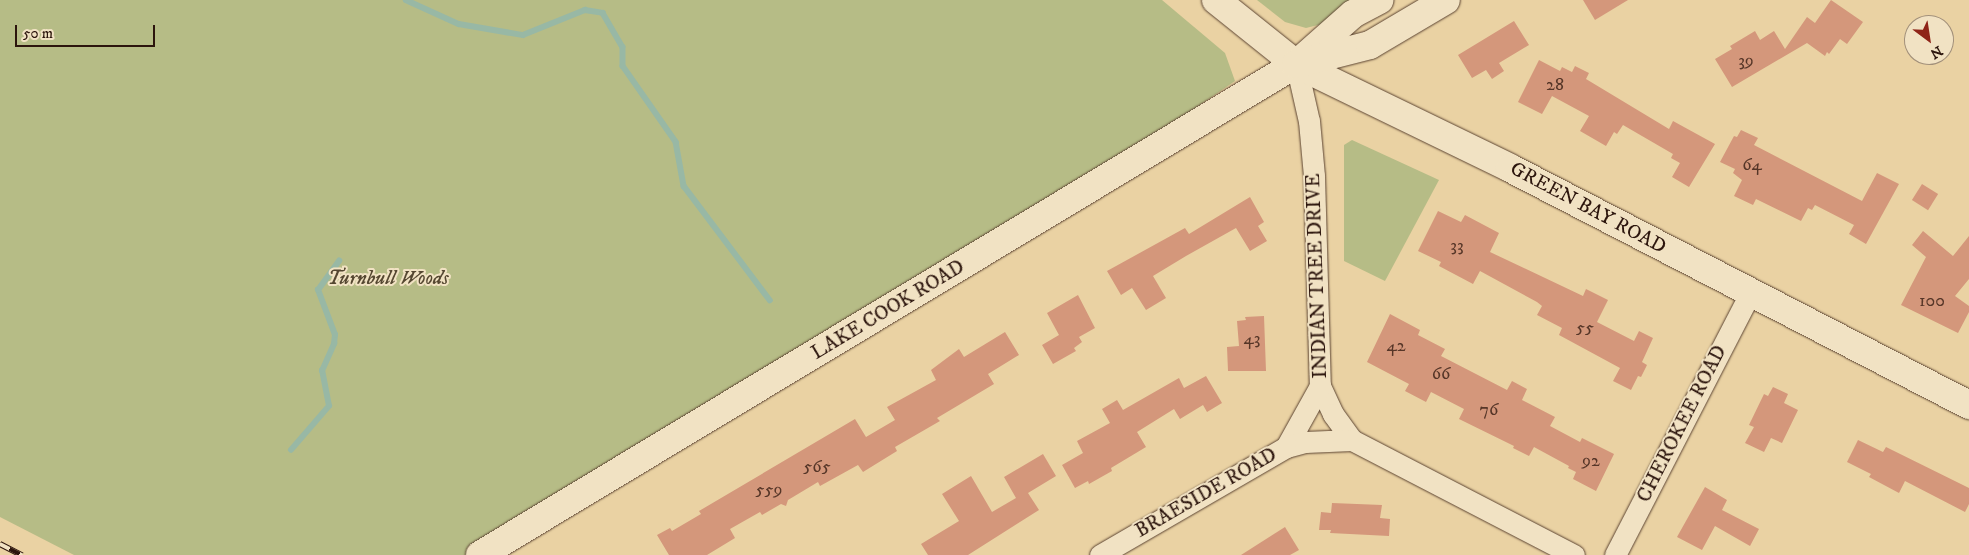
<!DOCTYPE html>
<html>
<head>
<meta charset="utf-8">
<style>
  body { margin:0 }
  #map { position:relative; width:1969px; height:555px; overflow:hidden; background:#ead2a3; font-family:"IM FELL DW Pica",serif }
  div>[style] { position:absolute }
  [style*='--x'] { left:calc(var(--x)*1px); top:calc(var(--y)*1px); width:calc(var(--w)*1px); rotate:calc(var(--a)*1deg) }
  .green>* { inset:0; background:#b6bc86 }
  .stream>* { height:5.5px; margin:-2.75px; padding:0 2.75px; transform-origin:2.75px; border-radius:2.75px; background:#98b8a5 }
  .building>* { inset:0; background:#d4977b; transform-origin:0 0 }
  .roads { filter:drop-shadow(0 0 1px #5c4432) drop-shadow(0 0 1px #5c4432) }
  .minor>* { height:21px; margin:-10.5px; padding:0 10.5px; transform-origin:10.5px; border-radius:10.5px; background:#f1e2c3 }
  .tertiary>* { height:28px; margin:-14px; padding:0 14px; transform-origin:14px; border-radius:14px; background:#f1e2c3 }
  .secondary>* { height:28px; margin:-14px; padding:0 14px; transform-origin:14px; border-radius:14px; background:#f1e2c3 }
  .rail>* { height:5.5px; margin-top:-2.75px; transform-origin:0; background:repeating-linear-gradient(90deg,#f1e2c3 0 11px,#2c150d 0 22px); box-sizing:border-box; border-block:1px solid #2c150d }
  span { translate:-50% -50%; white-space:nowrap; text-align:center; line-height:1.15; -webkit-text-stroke:4px #f1e2c3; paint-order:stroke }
  .number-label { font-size:18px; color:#563628 }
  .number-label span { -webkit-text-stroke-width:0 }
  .street-label { font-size:20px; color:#2c150d }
  .park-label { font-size:20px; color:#554731; font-style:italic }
  .north { position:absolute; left:1904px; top:15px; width:50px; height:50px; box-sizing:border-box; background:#f1e2c3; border:1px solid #a2907a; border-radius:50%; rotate:149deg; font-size:14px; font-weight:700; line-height:20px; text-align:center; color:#2c150d }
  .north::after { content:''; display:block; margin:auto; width:18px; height:22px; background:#8f2418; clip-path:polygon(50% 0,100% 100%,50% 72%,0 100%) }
  .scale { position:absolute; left:15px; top:25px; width:140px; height:22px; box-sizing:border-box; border:2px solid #2c150d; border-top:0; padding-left:6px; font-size:15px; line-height:18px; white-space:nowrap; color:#2c150d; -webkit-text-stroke:4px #f1e2c3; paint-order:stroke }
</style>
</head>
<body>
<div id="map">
  <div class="green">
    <div style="clip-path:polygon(0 0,1162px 0,1225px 53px,1235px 81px,1172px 124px,467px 555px,74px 555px,0 517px)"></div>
    <div style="clip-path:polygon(1257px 0,1365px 0,1326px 23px,1306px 28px,1285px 22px)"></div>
    <div style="clip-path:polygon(1352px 140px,1439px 180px,1385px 281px,1344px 261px,1344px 145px)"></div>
  </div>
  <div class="stream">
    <div style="--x:406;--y:0;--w:58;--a:24.4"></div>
    <div style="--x:459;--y:24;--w:65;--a:9.8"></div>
    <div style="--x:523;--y:35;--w:67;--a:-22"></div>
    <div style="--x:585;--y:10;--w:18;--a:9"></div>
    <div style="--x:603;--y:13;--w:39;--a:60"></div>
    <div style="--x:623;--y:47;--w:19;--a:90"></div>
    <div style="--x:623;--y:66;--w:93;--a:55.1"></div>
    <div style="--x:676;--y:142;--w:45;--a:79.7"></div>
    <div style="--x:684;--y:186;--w:143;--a:53"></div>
    <div style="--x:291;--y:450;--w:58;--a:-49.2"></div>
    <div style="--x:329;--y:406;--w:36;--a:-101"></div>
    <div style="--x:322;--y:371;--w:30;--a:-66"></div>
    <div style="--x:334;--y:344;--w:9;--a:-84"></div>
    <div style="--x:335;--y:335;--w:48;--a:-110.7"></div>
    <div style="--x:318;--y:290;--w:36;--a:-54"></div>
  </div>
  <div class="building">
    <div style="clip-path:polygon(1583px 0,1628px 0,1595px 20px)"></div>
    <div style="clip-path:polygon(1831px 0,1863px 22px,1847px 44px,1840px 39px,1829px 54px,1827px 52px,1825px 56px,1807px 43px,1732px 87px,1715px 59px,1732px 49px,1730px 46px,1755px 31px,1760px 40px,1774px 31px,1785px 49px,1807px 17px,1815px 23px)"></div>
    <div style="clip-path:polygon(1514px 21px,1529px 45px,1499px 63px,1504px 71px,1492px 79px,1486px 70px,1472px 78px,1458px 55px)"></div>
    <div style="clip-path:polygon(1539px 60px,1560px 71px,1562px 67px,1572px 72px,1575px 66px,1589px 73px,1586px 79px,1669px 129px,1673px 121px,1715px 144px,1689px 187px,1672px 177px,1680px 163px,1671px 158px,1673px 154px,1623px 125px,1617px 134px,1614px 132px,1606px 146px,1580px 131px,1589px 116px,1552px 96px,1542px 114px,1518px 102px)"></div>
    <div style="clip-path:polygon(1741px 130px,1758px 138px,1754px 145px,1862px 201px,1877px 173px,1899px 184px,1866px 244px,1849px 234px,1854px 225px,1815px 205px,1812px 210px,1808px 208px,1801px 221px,1756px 199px,1753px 205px,1734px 196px,1742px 180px,1733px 173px,1735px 169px,1720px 162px,1734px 136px,1737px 137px)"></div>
    <div style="left:1922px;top:184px;width:19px;height:19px;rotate:32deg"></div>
    <div style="clip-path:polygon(1250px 197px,1264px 222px,1258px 226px,1267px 241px,1250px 251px,1236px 228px,1186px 256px,1153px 276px,1166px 298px,1146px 310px,1132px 288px,1121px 295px,1107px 271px,1185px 228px,1189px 234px)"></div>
    <div style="clip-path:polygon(1438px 211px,1461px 222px,1465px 215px,1499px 233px,1490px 252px,1583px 296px,1586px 289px,1608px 300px,1597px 322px,1634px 341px,1639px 331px,1653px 338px,1642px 362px,1647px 365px,1641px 377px,1638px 376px,1631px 390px,1613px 381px,1620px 368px,1559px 335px,1562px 328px,1537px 315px,1542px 306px,1537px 302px,1480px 271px,1473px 284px,1439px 266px,1441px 262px,1418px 251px)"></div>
    <div style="clip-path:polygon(1923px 231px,1953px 256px,1969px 236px,1969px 279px,1955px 296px,1969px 306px,1969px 312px,1958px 333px,1901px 305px,1926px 257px,1912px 245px)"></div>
    <div style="clip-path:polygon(1078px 295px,1095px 328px,1079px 337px,1082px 342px,1074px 348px,1076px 351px,1053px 364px,1042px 345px,1059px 335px,1047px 313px)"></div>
    <div style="clip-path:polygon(1390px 314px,1420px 330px,1418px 335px,1445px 349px,1441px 356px,1507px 390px,1512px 381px,1527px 389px,1522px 400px,1555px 417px,1550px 426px,1580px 442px,1582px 438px,1614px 454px,1596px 491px,1573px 479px,1576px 472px,1568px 468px,1569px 466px,1534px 447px,1529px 456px,1513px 448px,1514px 446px,1459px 419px,1464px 409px,1431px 392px,1426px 402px,1405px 391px,1409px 384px,1367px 362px)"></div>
    <div style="clip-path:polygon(1264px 316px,1266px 371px,1228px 371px,1227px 347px,1239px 346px,1237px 321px,1246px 320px,1245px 317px)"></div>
    <div style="clip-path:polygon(1005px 332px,1019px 355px,988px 374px,994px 384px,937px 418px,940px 421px,895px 447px,897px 451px,863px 472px,858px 465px,820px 486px,818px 482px,788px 500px,786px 506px,781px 504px,762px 515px,760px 512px,730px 529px,735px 538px,707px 555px,669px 555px,657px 535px,670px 528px,672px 531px,701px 514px,699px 511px,855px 419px,866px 437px,895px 420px,887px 407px,936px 380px,931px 370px,959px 349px,964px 357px)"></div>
    <div style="clip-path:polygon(1206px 376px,1222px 403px,1207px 412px,1203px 405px,1180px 419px,1174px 409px,1137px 432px,1146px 447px,1111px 468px,1112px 471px,1089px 484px,1088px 481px,1075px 488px,1062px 465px,1083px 453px,1077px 441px,1110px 423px,1102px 409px,1117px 400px,1123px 410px,1179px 378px,1184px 388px)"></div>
    <div style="clip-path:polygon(1773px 387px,1788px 394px,1784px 403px,1798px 410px,1782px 443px,1771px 438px,1764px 452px,1745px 443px,1754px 427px,1749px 425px,1764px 394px,1768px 396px)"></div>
    <div style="clip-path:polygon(1858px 440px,1883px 452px,1886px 447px,1969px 488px,1969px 504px,1965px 512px,1905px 481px,1899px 493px,1869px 477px,1871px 474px,1847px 462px)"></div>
    <div style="clip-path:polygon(1043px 454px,1056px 476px,1028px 493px,1039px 510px,968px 555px,928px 555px,921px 544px,959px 521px,942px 494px,971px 476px,992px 512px,1016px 498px,1004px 477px)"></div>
    <div style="clip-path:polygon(1705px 487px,1727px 500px,1722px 510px,1759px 529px,1750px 546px,1715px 526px,1702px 550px,1677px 537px)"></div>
    <div style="clip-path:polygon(1332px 503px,1382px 505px,1380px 518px,1390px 519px,1389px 536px,1330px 533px,1331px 530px,1319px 530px,1321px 512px,1331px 513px)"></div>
    <div style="clip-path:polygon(1285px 527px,1299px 550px,1290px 555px,1241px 555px)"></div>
  </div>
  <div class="roads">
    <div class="minor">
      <div style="--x:1296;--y:64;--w:58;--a:77.2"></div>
      <div style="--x:1309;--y:121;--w:55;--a:84.8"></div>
      <div style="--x:1314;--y:176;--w:210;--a:88.4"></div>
      <div style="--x:1320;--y:386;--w:31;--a:65"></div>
      <div style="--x:1333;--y:414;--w:32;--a:54"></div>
      <div style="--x:1352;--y:440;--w:250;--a:27.4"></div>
      <div style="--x:1286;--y:447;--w:70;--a:-60.9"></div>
      <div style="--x:1100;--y:555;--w:215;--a:-30.1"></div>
      <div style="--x:1286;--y:447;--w:20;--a:-15"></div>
      <div style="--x:1305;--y:442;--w:47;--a:-2.4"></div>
      <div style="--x:1615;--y:555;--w:295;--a:-62.7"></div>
    </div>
    <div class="tertiary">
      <div style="--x:480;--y:555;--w:952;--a:-31.04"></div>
    </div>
    <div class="secondary">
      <div style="--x:1216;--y:0;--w:102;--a:38.7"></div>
      <div style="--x:1296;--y:64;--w:238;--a:25.9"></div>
      <div style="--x:1510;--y:168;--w:517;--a:27.31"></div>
      <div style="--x:1301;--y:60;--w:69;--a:-41.5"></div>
      <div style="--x:1353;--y:14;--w:30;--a:-28"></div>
      <div style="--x:1296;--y:64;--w:76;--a:-14.4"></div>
      <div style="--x:1370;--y:45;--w:88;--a:-30.6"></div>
    </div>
  </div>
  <div class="rail">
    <div style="--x:0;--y:544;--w:25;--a:27"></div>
  </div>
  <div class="number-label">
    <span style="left:1746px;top:61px">39</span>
    <span style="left:1555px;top:85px">28</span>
    <span style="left:1752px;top:165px">64</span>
    <span style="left:1457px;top:246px">33</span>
    <span style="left:1932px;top:301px">100</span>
    <span style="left:1585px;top:328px">55</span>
    <span style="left:1252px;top:339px">43</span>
    <span style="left:1396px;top:346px">42</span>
    <span style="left:1441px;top:374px">66</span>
    <span style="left:1489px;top:410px">76</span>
    <span style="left:1591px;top:461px">92</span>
    <span style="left:817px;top:467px">565</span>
    <span style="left:769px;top:490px">559</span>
  </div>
  <div class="street-label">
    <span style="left:1588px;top:208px;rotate:28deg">GREEN BAY ROAD</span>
    <span style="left:1317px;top:276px;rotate:-92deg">INDIAN TREE DRIVE</span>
    <span style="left:888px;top:310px;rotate:-31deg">LAKE COOK ROAD</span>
    <span style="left:1682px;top:424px;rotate:-63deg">CHEROKEE ROAD</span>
    <span style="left:1206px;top:493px;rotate:-30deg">BRAESIDE ROAD</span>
  </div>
  <div class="park-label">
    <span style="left:388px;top:278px">Turnbull Woods</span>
  </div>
  <div class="north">N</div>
  <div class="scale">50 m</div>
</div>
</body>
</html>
